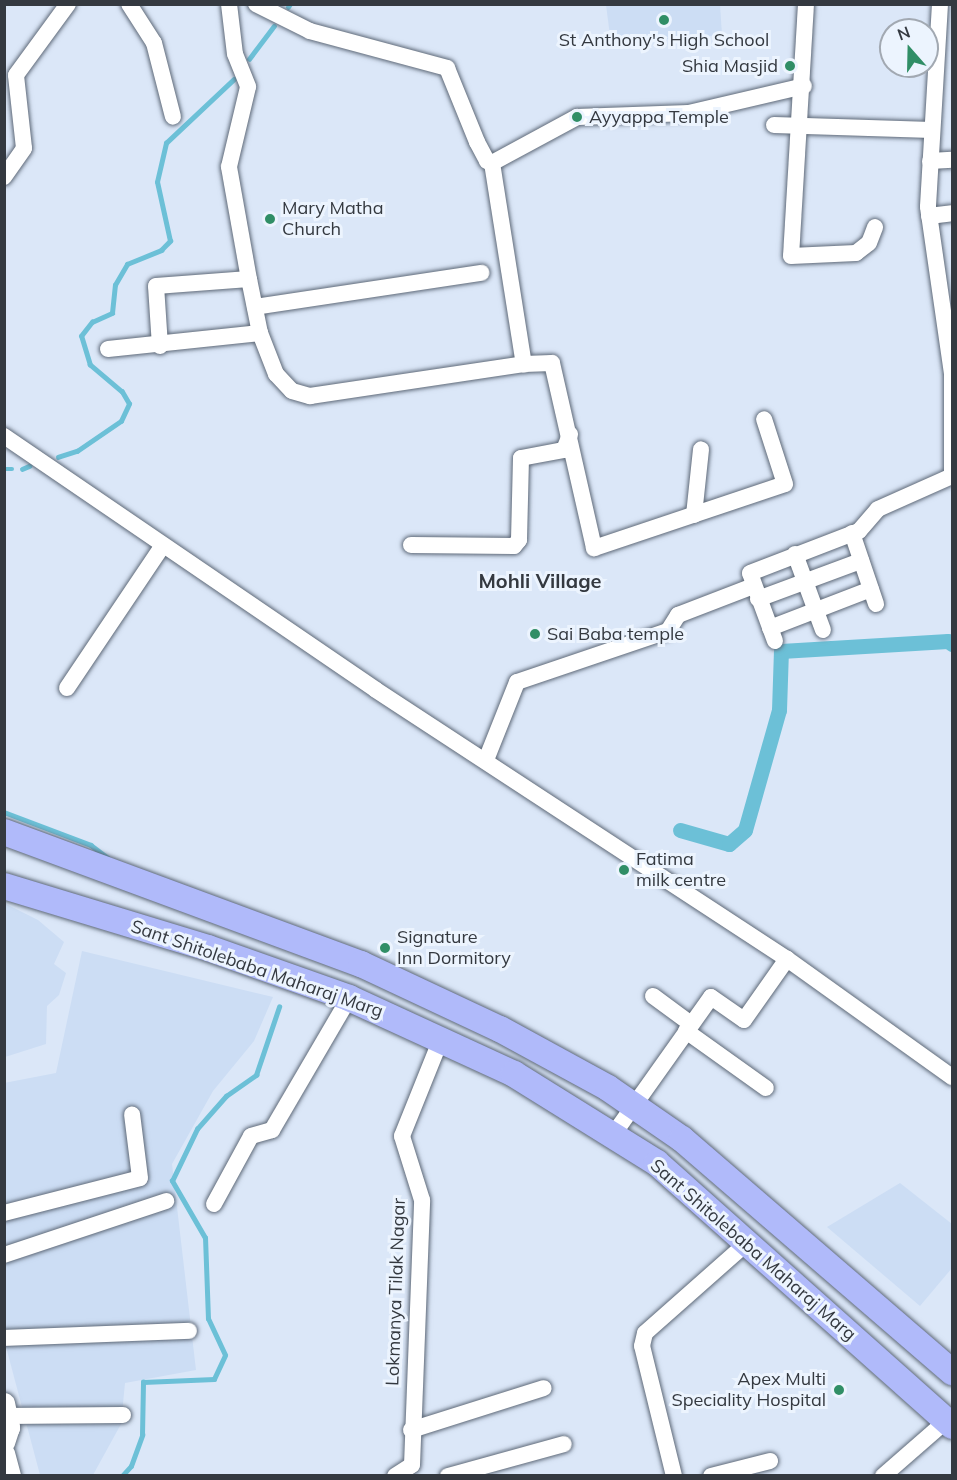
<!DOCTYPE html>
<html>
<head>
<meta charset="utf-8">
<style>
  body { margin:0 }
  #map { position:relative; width:957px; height:1480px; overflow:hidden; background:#dbe7f8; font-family:Mulish,sans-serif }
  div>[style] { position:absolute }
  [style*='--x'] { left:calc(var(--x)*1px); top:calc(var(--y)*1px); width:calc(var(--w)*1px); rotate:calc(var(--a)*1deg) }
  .built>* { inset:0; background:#ccddf4 }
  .stream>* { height:4.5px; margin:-2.25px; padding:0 2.25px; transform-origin:2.25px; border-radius:2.25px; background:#6cc0d7 }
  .canal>* { height:15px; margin:-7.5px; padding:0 7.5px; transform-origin:7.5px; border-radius:7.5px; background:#6cc0d7 }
  .roads { filter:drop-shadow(0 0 2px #5e6978) drop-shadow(0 0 2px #5e6978) }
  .minor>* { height:16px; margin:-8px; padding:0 8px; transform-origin:8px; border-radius:8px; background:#fff }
  .tertiary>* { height:21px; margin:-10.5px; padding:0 10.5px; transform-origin:10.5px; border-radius:10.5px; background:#fff }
  .primary>* { height:26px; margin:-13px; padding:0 13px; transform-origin:13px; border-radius:13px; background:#b0bafa }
  .dots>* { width:16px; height:16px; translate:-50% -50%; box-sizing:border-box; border:3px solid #ecf4fe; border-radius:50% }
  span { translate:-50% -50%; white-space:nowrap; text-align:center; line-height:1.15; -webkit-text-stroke:6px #ecf4fe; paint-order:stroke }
  .poi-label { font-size:18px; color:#343940 }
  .right { translate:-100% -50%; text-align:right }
  .left { translate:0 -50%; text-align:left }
  .street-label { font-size:18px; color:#343940 }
  .neighbourhood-label { font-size:20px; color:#343940; font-weight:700 }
  .frame { position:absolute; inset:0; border:6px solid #343940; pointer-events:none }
  .north { position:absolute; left:879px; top:18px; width:60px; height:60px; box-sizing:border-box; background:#ecf4fe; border:2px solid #a2a9b2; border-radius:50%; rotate:340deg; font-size:16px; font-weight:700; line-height:24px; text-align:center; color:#343940 }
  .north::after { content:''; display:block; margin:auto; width:21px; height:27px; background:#308e66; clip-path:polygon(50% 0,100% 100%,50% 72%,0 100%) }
</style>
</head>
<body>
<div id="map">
  <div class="built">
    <div style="clip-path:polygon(606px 5px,720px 5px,722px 35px,611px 43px)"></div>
    <div style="clip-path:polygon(4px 903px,38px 920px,64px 942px,54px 964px,66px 973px,59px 995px,47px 1006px,46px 1044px,5px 1057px)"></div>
    <div style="clip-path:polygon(82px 951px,273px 997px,254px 1041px,213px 1091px,172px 1164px,196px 1370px,125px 1383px,121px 1424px,93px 1475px,40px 1475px,5px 1343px,4px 1083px,56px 1073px)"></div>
    <div style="clip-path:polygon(900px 1183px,952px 1224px,952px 1268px,920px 1306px,827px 1227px)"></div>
  </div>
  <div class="stream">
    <div style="--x:288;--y:7;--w:4;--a:-56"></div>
    <div style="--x:249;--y:59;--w:41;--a:-52.9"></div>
    <div style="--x:58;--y:457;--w:20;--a:-18"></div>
    <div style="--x:77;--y:451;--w:53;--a:-34.3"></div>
    <div style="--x:121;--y:421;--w:19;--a:-65"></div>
    <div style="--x:129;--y:404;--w:14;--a:-120"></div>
    <div style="--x:122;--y:392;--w:42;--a:-139.8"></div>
    <div style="--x:90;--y:365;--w:30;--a:-107"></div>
    <div style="--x:81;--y:336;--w:18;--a:-52"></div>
    <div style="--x:92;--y:322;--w:22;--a:-24"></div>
    <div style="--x:112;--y:313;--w:28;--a:-84"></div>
    <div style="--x:115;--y:285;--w:24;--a:-60"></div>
    <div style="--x:127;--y:264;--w:37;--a:-22"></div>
    <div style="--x:161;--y:250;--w:13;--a:-45"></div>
    <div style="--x:170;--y:241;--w:60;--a:-102.4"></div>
    <div style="--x:157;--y:182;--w:40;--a:-77"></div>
    <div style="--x:166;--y:143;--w:93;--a:-43.3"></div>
    <div style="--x:4;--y:469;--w:8;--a:0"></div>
    <div style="--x:22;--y:469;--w:8;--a:-23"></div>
    <div style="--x:4;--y:812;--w:93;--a:20.8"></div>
    <div style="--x:91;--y:845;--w:21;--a:37"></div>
    <div style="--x:122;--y:1476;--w:13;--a:-48"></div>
    <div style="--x:131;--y:1466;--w:33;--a:-70"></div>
    <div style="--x:142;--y:1435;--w:53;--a:-88.9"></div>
    <div style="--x:143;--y:1382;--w:71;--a:-2.4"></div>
    <div style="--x:214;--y:1379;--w:26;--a:-65"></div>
    <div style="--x:225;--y:1355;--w:40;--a:-115"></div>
    <div style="--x:208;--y:1319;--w:81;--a:-92.1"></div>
    <div style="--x:205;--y:1238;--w:66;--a:-120.1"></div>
    <div style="--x:172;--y:1181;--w:58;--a:-64.3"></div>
    <div style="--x:197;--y:1129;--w:44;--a:-48.7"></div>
    <div style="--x:226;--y:1096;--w:37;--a:-35"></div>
    <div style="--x:256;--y:1075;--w:72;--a:-71.3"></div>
  </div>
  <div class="canal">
    <div style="--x:680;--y:830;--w:51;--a:15.9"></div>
    <div style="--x:729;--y:844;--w:21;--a:-41"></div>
    <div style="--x:745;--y:830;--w:125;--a:-74.2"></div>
    <div style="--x:779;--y:710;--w:59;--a:-88.1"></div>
    <div style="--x:781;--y:651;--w:167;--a:-3.4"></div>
    <div style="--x:948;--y:641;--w:5;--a:37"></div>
  </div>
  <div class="roads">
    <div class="minor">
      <div style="--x:129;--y:4;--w:46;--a:57.3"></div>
      <div style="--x:154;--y:43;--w:76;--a:75.6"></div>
      <div style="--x:229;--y:4;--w:50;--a:83.2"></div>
      <div style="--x:235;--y:54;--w:35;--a:68"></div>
      <div style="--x:248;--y:87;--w:82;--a:103.4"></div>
      <div style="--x:229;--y:167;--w:114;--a:79.9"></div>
      <div style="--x:256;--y:4;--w:60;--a:26.6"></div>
      <div style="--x:310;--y:31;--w:142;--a:15.1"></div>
      <div style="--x:447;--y:68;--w:80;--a:67.9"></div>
      <div style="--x:477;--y:142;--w:21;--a:62"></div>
      <div style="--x:487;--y:161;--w:5;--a:22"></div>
      <div style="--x:492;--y:163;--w:204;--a:81"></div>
      <div style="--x:806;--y:4;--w:252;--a:93.4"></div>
      <div style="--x:791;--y:256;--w:65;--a:-2.6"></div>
      <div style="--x:856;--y:253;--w:16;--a:-38"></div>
      <div style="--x:869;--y:243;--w:17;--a:-69"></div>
      <div style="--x:940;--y:4;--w:203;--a:93.4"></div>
      <div style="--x:928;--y:207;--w:169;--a:81.8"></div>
      <div style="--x:952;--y:374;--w:102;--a:90"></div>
      <div style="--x:774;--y:125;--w:158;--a:1.8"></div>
      <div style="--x:930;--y:161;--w:22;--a:-3"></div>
      <div style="--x:492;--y:163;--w:97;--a:-28.4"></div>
      <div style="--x:577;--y:117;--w:112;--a:-2"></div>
      <div style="--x:689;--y:113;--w:118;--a:-13.2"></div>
      <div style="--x:4;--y:177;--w:35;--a:-55"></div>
      <div style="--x:24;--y:148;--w:73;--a:-96.3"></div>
      <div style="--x:16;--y:75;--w:88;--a:-53.8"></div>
      <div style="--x:929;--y:216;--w:23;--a:-7"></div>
      <div style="--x:255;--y:307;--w:229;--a:-8.6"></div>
      <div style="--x:160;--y:346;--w:60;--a:-93.8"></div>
      <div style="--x:156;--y:286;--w:93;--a:-4.3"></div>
      <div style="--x:249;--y:279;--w:55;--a:78.5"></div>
      <div style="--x:108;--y:349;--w:153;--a:-6"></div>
      <div style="--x:260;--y:333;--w:44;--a:68.7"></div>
      <div style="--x:276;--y:374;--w:23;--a:47"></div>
      <div style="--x:292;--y:391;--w:19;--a:16"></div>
      <div style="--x:310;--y:396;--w:216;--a:-8.5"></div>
      <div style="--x:524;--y:364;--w:28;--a:-2"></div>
      <div style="--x:552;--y:363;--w:190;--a:77.2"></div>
      <div style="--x:594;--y:548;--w:201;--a:-18.5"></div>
      <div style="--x:785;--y:484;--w:68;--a:-107.9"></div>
      <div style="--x:4;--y:436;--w:450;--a:34.3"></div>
      <div style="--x:376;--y:690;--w:491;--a:33.2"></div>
      <div style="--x:787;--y:959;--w:203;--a:35.6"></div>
      <div style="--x:694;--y:515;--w:66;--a:-83.9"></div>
      <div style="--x:852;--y:533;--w:75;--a:71.3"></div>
      <div style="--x:411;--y:545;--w:103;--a:0.6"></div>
      <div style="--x:514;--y:546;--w:8;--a:-50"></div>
      <div style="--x:519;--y:540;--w:82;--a:-88.6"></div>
      <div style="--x:521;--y:458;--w:44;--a:-10.5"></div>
      <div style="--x:564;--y:450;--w:17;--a:-69"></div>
      <div style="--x:795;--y:554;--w:81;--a:69.8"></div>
      <div style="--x:758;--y:599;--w:110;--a:-20.3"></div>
      <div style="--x:770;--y:628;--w:108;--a:-21.1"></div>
      <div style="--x:775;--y:641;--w:72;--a:-110.2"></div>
      <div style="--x:750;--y:573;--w:117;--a:-21.1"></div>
      <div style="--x:859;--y:531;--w:29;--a:-49"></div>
      <div style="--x:878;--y:509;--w:81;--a:-24"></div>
      <div style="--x:67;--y:688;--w:172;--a:-56.1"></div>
      <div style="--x:486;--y:760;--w:84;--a:-68.3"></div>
      <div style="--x:517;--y:682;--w:159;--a:-18.7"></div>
      <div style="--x:668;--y:631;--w:19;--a:-58"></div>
      <div style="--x:678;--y:615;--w:80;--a:-21.1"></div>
      <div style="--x:653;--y:996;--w:47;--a:36.4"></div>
      <div style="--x:686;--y:1031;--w:98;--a:35.5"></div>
      <div style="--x:613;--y:1135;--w:169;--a:-54.6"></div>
      <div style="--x:711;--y:997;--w:40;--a:34.9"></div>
      <div style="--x:744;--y:1020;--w:75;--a:-54.8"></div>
      <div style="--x:214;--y:1204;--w:77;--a:-61.4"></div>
      <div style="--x:251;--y:1136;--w:22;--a:-16"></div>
      <div style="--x:272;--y:1130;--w:153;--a:-59.7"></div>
      <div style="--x:4;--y:1213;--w:140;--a:-14.4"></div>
      <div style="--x:140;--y:1178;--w:64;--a:-97.1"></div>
      <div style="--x:4;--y:1255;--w:171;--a:-18.4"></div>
      <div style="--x:4;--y:1338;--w:185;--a:-2.2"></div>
      <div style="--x:4;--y:1416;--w:119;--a:-0.5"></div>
      <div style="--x:411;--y:1430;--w:139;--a:-17.5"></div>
      <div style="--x:395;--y:1476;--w:20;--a:-33"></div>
      <div style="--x:412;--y:1465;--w:265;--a:-87.8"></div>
      <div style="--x:422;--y:1200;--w:67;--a:-107.4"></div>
      <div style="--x:402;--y:1136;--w:105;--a:-68.1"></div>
      <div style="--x:448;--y:1476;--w:120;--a:-15.4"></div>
      <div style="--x:674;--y:1476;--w:134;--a:-103.8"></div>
      <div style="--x:642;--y:1346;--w:13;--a:-77"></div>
      <div style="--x:645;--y:1333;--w:137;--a:-41.5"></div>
      <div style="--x:711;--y:1476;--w:61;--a:-14.3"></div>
      <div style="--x:883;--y:1476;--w:84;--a:-41.1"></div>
    </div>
    <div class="tertiary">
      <div style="--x:4;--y:1403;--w:25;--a:78"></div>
      <div style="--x:9;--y:1427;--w:16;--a:108"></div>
      <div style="--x:4;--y:1453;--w:24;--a:75"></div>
    </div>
    <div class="primary">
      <div style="--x:4;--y:832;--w:381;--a:20.3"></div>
      <div style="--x:361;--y:964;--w:153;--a:25.1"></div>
      <div style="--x:500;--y:1029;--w:123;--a:28.6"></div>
      <div style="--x:608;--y:1088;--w:90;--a:34.6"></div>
      <div style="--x:682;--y:1139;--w:357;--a:40.8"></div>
      <div style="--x:4;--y:886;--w:213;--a:16.9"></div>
      <div style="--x:208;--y:948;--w:150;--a:19.5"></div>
      <div style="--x:349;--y:998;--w:182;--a:24.7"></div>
      <div style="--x:514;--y:1074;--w:168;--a:31.9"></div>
      <div style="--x:657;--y:1163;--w:395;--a:41.7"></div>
    </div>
  </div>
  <div class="dots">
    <div style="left:664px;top:20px;background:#308e66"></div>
    <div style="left:790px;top:66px;background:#308e66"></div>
    <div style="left:577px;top:117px;background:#308e66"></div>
    <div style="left:270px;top:219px;background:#308e66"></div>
    <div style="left:535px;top:634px;background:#308e66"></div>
    <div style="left:624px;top:870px;background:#308e66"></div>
    <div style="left:385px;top:948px;background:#308e66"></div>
    <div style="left:839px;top:1390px;background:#308e66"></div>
  </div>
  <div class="poi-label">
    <span style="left:664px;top:40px">St Anthony's High School</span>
    <span class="right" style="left:778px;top:66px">Shia Masjid</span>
    <span class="left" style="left:589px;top:117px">Ayyappa Temple</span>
    <span class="left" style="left:282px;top:219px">Mary Matha<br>Church</span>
    <span class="left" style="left:547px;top:634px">Sai Baba temple</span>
    <span class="left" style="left:636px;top:870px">Fatima<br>milk centre</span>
    <span class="left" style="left:397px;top:948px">Signature<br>Inn Dormitory</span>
    <span class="right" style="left:826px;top:1390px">Apex Multi<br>Speciality Hospital</span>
  </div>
  <div class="street-label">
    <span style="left:257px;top:969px;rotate:19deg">Sant Shitolebaba Maharaj Marg</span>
    <span style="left:753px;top:1250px;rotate:41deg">Sant Shitolebaba Maharaj Marg</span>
    <span style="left:396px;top:1292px;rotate:-88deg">Lokmanya Tilak Nagar</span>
  </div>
  <div class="neighbourhood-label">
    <span style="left:540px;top:580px">Mohli Village</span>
  </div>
  <div class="frame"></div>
  <div class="north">N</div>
</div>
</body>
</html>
